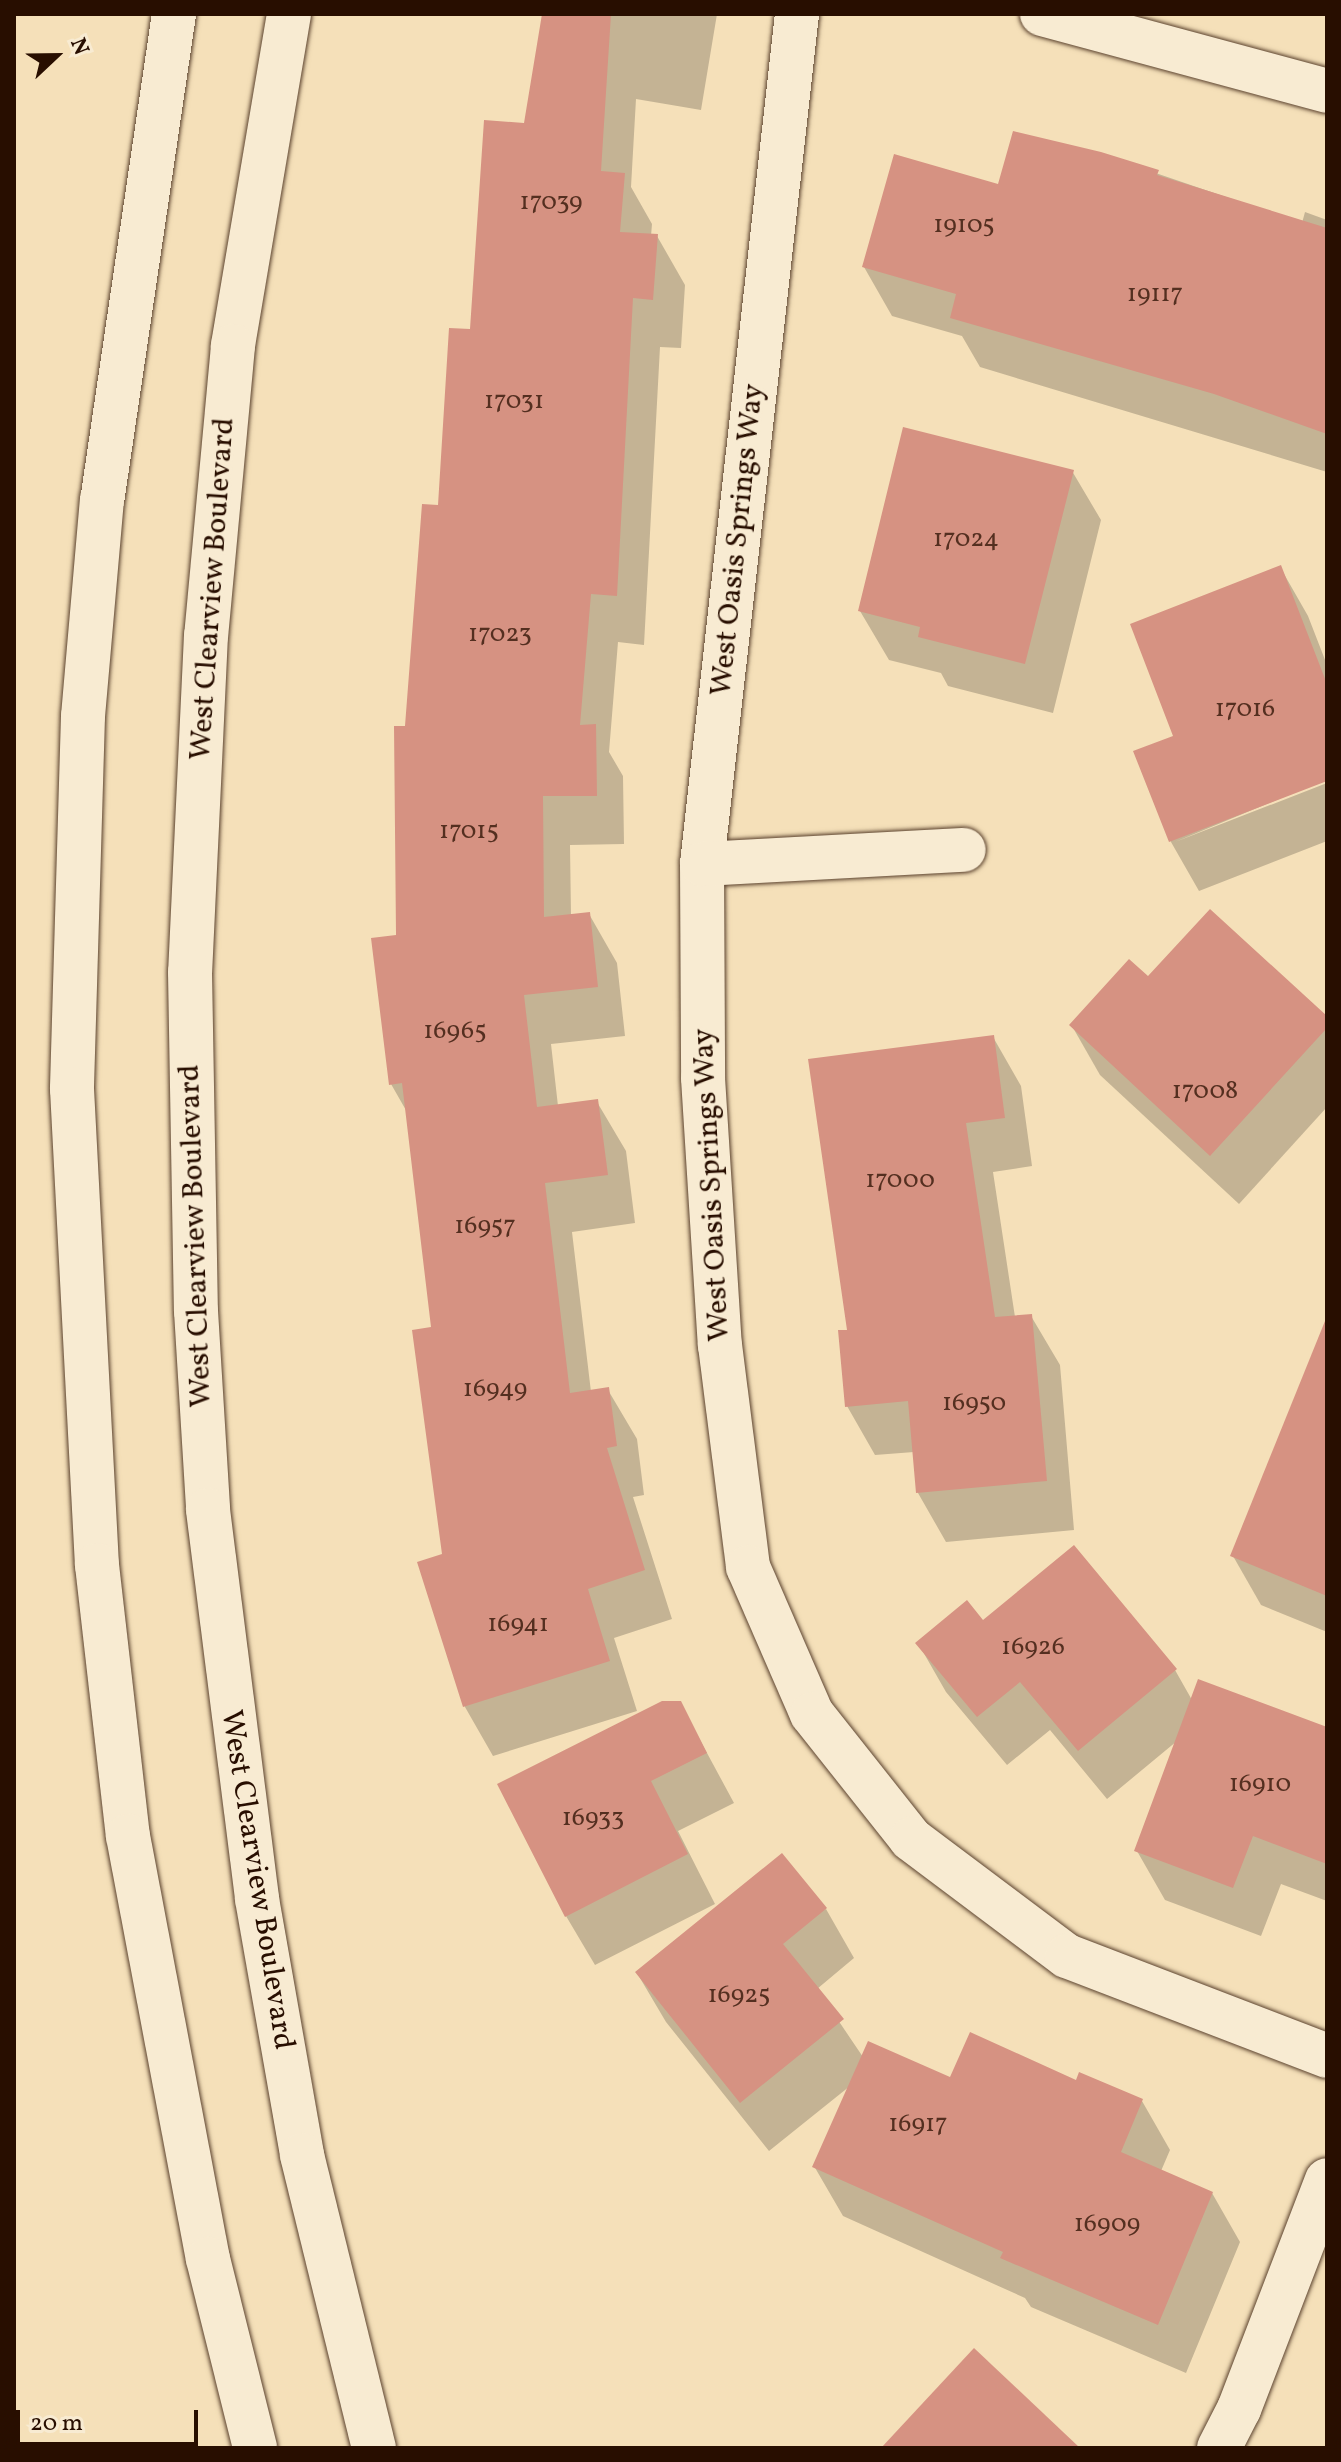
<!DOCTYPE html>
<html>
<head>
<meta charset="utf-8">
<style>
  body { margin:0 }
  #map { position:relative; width:1341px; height:2462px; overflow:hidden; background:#f5e0b9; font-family:Vollkorn,serif }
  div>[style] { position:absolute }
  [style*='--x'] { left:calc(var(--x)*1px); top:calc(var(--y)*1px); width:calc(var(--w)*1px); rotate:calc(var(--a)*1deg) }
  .shadow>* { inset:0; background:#0003 }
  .building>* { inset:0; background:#d69282 }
  .roads { filter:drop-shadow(0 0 2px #5b422e) drop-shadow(0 0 2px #5b422e) }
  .minor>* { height:44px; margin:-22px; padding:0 22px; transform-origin:22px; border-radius:22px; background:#f8ebd2 }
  span { translate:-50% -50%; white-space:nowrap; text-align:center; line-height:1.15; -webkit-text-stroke:6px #f8ebd2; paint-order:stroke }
  .number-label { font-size:26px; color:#542f20 }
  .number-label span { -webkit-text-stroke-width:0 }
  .street-label { font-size:30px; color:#280e00 }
  .frame { position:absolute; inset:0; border:16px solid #280e00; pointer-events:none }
  .north { position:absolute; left:16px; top:16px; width:80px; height:80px; -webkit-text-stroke:6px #f8ebd2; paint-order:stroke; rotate:68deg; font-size:22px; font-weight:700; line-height:32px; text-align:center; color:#280e00 }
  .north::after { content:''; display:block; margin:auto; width:28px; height:36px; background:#280e00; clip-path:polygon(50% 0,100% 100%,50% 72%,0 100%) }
  .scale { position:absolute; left:16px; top:2410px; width:182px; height:36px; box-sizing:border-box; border:4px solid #280e00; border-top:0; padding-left:10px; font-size:24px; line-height:28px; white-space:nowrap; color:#280e00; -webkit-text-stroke:6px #f8ebd2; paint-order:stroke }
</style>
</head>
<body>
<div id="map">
  <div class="shadow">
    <div style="clip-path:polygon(544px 14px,717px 14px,701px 110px,636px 99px,631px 187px,652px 224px,651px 236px,657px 236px,685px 285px,681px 348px,660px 347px,644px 645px,618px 642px,609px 752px,623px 776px,624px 844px,570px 845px,571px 916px,589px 914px,617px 963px,625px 1036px,551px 1044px,558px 1106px,597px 1102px,626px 1151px,635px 1223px,572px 1232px,591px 1392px,608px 1390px,637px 1439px,644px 1495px,633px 1497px,672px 1619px,614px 1638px,637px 1711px,493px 1756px,465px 1707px,419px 1563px,445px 1555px,434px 1329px,407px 1112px,391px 1084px,407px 728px,472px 331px,525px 125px)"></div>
    <div style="clip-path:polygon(1100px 154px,1302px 223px,1305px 212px,1327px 220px,1327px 472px,980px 367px,962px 336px,892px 316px,864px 267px,1000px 186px)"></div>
    <div style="clip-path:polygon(1072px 471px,1101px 520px,1053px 713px,948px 686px,941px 673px,889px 660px,860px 611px)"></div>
    <div style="clip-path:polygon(1280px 567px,1308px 616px,1327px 665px,1327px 779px,1175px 842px,1327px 783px,1327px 841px,1199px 891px,1171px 842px,1136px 752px,1175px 737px)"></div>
    <div style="clip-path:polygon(1148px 978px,1327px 1019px,1327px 1107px,1239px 1204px,1100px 1075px,1072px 1026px)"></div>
    <div style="clip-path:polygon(993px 1037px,1021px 1086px,1032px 1166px,993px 1172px,1015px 1317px,1031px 1316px,1060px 1365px,1074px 1530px,946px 1542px,918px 1493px,914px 1452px,875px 1455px,847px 1406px,849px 1331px)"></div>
    <div style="clip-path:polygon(1327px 1338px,1327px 1632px,1261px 1605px,1233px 1556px)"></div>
    <div style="clip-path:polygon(1074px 1548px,1175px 1670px,1192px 1700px,1327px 1729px,1327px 1901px,1281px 1884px,1261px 1936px,1165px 1900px,1137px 1851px,1177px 1741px,1107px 1799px,1050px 1730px,1007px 1765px,946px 1692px,918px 1643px,983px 1622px)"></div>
    <div style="clip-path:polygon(680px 1703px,734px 1803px,678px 1831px,715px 1904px,595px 1965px,566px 1916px)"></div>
    <div style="clip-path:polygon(826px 1909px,854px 1958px,817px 1989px,863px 2057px,951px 2079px,1077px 2082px,1142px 2101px,1170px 2150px,1161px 2171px,1212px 2193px,1240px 2242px,1186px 2373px,1031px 2307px,1025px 2298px,843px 2216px,814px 2166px,850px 2086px,769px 2151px,666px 2022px,637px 1973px)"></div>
  </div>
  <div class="building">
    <div style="clip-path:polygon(542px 14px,611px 14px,601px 171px,625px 173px,620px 232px,658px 234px,653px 300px,633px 298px,617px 596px,591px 594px,580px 725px,596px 724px,597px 796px,543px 796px,544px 917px,590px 912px,598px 987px,524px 995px,537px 1107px,598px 1099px,608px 1175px,545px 1183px,570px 1393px,609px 1387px,617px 1446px,607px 1448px,645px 1570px,588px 1589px,610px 1661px,463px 1707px,417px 1562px,442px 1554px,412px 1330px,431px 1327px,402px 1083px,389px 1085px,371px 938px,396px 935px,394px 726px,405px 726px,422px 504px,438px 505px,449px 328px,470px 329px,484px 120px,524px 123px)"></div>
    <div style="clip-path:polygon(1013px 131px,1101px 152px,1159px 170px,1157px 175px,1327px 228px,1327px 434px,1214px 394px,950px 318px,956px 294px,862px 267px,894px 154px,998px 184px)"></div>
    <div style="clip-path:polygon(903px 427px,1074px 470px,1025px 664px,918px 637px,920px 627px,858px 611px)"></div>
    <div style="clip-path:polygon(1281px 565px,1327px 684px,1327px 781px,1169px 842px,1133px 751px,1173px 736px,1130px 624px)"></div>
    <div style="clip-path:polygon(1210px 909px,1327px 1016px,1327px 1028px,1210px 1156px,1069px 1025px,1129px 959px,1148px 976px)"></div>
    <div style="clip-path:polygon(994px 1035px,1005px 1118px,966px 1123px,995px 1317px,1032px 1314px,1047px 1481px,916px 1493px,908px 1401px,845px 1407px,838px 1330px,847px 1330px,808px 1059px)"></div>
    <div style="clip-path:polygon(1325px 1321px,1327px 1321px,1327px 1596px,1230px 1556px)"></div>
    <div style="clip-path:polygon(1074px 1545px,1177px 1669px,1078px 1751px,1020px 1682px,977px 1717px,915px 1643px,967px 1600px,983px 1620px)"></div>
    <div style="clip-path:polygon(1198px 1679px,1327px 1727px,1327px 1864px,1253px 1836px,1233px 1888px,1134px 1851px)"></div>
    <div style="clip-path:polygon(662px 1701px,681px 1701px,707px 1753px,651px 1781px,688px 1854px,565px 1917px,497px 1784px)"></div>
    <div style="clip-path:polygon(782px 1853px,827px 1908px,783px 1944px,844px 2019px,740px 2103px,635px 1972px)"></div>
    <div style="clip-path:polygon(970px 2032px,1076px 2080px,1079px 2072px,1143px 2099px,1121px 2152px,1213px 2192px,1158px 2325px,1000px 2258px,1003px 2252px,812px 2167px,868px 2041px,950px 2077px)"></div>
    <div style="clip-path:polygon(974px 2348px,1080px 2448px,881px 2448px)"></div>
  </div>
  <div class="roads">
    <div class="minor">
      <div style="--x:174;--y:14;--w:490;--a:98.4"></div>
      <div style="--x:102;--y:499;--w:218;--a:95"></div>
      <div style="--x:83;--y:716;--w:373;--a:91.7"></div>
      <div style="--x:72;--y:1089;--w:477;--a:87"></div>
      <div style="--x:97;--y:1565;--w:273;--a:83.5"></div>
      <div style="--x:128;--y:1836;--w:430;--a:79.3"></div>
      <div style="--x:208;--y:2259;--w:195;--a:76"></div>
      <div style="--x:289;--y:14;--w:337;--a:99.6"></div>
      <div style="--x:233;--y:346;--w:290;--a:95.3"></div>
      <div style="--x:206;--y:635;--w:337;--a:92.7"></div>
      <div style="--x:190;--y:972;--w:339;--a:89"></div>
      <div style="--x:196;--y:1311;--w:199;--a:86.5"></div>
      <div style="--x:208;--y:1510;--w:392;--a:82.8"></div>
      <div style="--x:257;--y:1899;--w:260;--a:80"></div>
      <div style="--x:302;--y:2155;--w:302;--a:76.2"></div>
      <div style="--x:797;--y:14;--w:855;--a:96.38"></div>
      <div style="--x:702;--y:864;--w:214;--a:89.7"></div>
      <div style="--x:703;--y:1078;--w:268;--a:86.4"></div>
      <div style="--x:720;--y:1345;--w:224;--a:82.8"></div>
      <div style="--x:748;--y:1567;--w:160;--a:66.5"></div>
      <div style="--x:812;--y:1714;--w:159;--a:51.6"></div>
      <div style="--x:911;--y:1839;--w:195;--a:36.9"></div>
      <div style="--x:1067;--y:1956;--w:279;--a:21"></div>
      <div style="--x:1042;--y:14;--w:295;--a:15.1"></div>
      <div style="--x:702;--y:864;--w:262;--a:-3.1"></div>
      <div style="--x:1219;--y:2448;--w:44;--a:-62.9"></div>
      <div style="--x:1239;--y:2409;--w:245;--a:-69"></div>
    </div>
  </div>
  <div class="number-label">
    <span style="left:551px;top:203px">17039</span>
    <span style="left:964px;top:226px">19105</span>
    <span style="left:1155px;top:295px">19117</span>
    <span style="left:514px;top:402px">17031</span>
    <span style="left:966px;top:540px">17024</span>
    <span style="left:500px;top:635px">17023</span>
    <span style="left:1245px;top:710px">17016</span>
    <span style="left:469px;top:832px">17015</span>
    <span style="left:455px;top:1032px">16965</span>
    <span style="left:1205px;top:1092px">17008</span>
    <span style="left:900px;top:1181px">17000</span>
    <span style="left:485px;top:1227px">16957</span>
    <span style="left:495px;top:1390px">16949</span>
    <span style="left:974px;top:1404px">16950</span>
    <span style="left:518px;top:1625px">16941</span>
    <span style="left:1033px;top:1648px">16926</span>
    <span style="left:1260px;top:1785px">16910</span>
    <span style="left:593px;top:1819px">16933</span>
    <span style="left:739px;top:1996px">16925</span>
    <span style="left:918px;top:2125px">16917</span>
    <span style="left:1107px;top:2225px">16909</span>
  </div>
  <div class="street-label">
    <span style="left:738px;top:540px;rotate:-84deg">West Oasis Springs Way</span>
    <span style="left:213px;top:589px;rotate:-86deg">West Clearview Boulevard</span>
    <span style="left:712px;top:1185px;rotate:-93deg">West Oasis Springs Way</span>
    <span style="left:196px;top:1236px;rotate:-92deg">West Clearview Boulevard</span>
    <span style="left:257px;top:1880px;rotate:81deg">West Clearview Boulevard</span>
  </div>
  <div class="frame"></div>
  <div class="north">N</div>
  <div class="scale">20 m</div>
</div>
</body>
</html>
